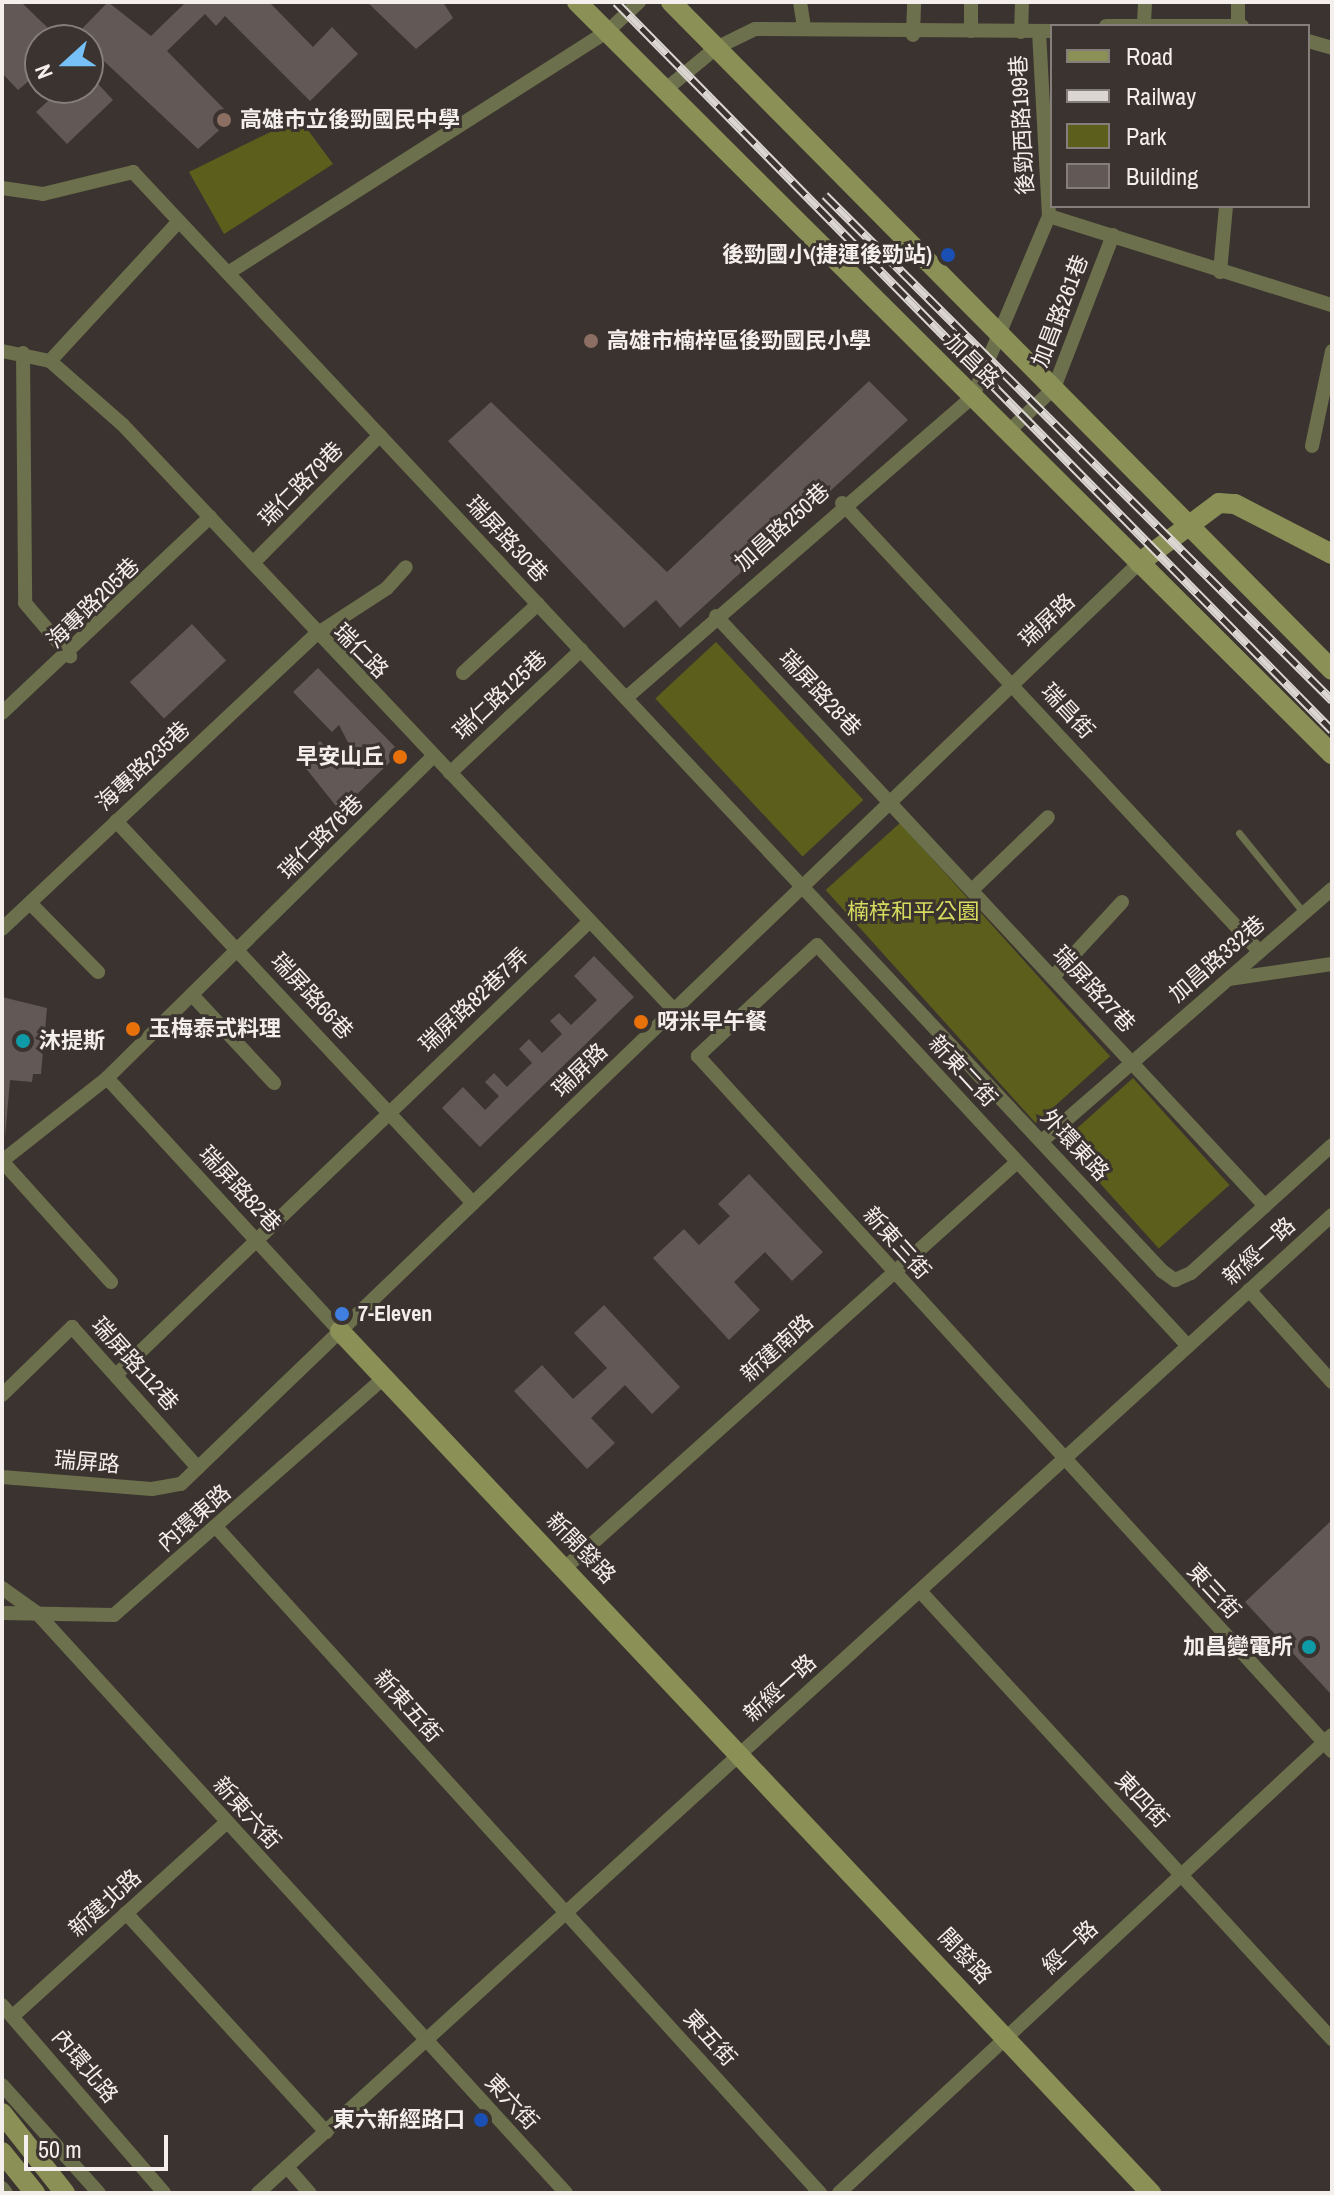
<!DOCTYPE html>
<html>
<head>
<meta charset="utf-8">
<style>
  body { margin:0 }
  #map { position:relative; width:1334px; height:2195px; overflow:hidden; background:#3b332f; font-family:"Archivo Narrow","Noto Sans TC",sans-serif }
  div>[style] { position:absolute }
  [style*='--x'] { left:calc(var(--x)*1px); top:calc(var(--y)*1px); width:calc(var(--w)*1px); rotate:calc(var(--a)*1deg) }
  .green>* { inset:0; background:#5c5f1b; transform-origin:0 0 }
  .building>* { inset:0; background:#625855; transform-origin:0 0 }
  .lane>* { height:7px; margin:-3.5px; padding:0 3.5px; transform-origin:3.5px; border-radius:3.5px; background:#6c704c }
  .street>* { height:14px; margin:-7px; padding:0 7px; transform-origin:7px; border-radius:7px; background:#6c704c }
  .secondary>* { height:20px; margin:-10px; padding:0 10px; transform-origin:10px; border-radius:10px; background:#8b9156 }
  .rail>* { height:9px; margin-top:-4.5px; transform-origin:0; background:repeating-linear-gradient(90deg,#3b332f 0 18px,#dcd6d3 0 36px); box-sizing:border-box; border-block:2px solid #dcd6d3 }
  .dots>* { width:22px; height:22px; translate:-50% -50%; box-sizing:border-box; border:4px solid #3b332f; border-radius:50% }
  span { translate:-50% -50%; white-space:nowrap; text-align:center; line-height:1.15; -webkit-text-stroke:6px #3b332f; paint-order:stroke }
  .poi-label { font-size:22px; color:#f4eeec; font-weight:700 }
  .left { translate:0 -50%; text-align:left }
  .right { translate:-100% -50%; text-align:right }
  .street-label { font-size:22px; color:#f4eeec }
  .park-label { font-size:22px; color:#d7dc5f }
  .frame { position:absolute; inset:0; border:4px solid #f4eeec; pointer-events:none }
  .legend { position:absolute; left:1050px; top:24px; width:260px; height:184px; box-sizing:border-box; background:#3b332f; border:2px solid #857e7b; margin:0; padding:10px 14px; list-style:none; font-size:24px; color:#f4eeec }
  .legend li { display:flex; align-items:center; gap:16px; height:40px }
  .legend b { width:40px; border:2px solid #857e7b }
  .north { position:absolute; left:24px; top:24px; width:80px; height:80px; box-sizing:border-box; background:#3b332f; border:2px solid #857e7b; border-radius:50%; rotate:249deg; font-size:22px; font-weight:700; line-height:32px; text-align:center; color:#f4eeec }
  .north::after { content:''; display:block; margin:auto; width:28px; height:36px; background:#76c0f7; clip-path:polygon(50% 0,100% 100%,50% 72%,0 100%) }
  .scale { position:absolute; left:24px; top:2135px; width:144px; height:36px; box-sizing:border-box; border:4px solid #f4eeec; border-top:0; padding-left:10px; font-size:24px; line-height:28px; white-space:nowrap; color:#f4eeec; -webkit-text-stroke:6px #3b332f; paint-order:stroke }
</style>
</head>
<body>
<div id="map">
  <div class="green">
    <div style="clip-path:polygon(299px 118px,333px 164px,224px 234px,189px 172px)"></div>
    <div style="left:716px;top:642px;width:216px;height:83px;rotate:47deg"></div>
    <div style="left:900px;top:823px;width:314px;height:100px;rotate:48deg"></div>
    <div style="left:1133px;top:1078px;width:144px;height:95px;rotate:48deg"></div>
  </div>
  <div class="building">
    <div style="clip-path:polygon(2px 2px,21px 2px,49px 29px,40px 40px,41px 92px,30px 80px,18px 90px,2px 73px)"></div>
    <div style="clip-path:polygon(108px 2px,151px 36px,186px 2px,269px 2px,313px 47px,332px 27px,358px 54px,310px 101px,225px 16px,216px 26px,205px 14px,167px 51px,233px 118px,198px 149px,76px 35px)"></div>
    <div style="clip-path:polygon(367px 2px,443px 2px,453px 18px,416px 49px)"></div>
    <div style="clip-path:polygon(88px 73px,113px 100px,67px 144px,36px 112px,62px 88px,88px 88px)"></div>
    <div style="clip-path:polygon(869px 381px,908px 420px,680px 628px,656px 600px,624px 628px,448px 441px,491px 402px,667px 572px)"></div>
    <div style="left:192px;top:624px;width:50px;height:85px;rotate:47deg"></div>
    <div style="clip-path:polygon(318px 668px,400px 752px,340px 811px,300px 761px,320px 741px,344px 766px,355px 756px,339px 725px,332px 732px,293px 692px)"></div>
    <div style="clip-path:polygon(594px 956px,634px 997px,480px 1147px,442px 1108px,463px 1087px,485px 1110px,499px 1096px,485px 1082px,494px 1073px,507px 1087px,532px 1063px,519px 1049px,529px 1039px,542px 1053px,562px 1034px,550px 1021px,559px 1013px,571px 1025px,597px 1000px,574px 976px)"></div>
    <div style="clip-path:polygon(2px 997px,47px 1008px,41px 1074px,33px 1074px,32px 1082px,10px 1080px,5px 1138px)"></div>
    <div style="clip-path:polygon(749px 1174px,823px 1252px,792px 1281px,765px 1252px,734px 1282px,760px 1310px,729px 1340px,653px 1258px,684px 1229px,699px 1245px,730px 1216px,718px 1204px)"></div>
    <div style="clip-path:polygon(604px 1305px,680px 1387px,652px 1414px,625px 1385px,591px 1418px,615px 1443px,587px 1469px,514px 1391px,542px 1365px,573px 1399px,607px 1368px,574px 1333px)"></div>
    <div style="clip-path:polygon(1332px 1520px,1332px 1692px,1330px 1693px,1245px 1602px)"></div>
  </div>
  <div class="lane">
    <div style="--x:1239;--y:833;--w:103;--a:50.9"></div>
  </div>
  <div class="street">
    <div style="--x:800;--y:2;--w:25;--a:81"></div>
    <div style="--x:1144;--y:22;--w:20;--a:-87"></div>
    <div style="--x:1106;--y:26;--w:136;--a:0"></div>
    <div style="--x:1238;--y:26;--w:24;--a:-90"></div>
    <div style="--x:971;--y:31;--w:29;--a:-90"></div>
    <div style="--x:1021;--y:32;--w:30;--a:-88"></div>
    <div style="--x:913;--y:35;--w:33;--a:-88"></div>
    <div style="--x:1308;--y:41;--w:25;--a:16"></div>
    <div style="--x:665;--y:90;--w:66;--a:-39.5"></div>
    <div style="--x:716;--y:48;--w:43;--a:-26"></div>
    <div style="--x:755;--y:29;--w:297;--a:0.4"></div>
    <div style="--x:2;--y:188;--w:41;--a:8.3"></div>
    <div style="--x:43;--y:194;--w:93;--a:-13.7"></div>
    <div style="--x:133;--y:172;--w:1506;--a:46.88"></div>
    <div style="--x:1162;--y:1271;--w:16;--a:35"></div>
    <div style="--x:1175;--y:1280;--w:17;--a:-24"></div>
    <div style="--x:1191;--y:1273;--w:190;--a:-42.2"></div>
    <div style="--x:1049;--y:216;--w:297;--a:17.5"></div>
    <div style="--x:1220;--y:272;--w:66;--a:-84.8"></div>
    <div style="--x:228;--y:273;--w:449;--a:-32.5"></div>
    <div style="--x:607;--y:32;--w:44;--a:-43.2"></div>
    <div style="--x:2;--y:351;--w:49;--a:11.8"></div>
    <div style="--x:50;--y:361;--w:97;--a:41.2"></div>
    <div style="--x:123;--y:425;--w:804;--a:46.71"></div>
    <div style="--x:23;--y:353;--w:250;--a:89.5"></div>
    <div style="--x:25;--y:603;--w:70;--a:49.7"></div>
    <div style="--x:50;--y:361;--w:190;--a:-47.3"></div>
    <div style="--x:1008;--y:432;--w:64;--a:-43.7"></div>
    <div style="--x:1054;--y:388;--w:164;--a:-68.9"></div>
    <div style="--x:1312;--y:446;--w:97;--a:-78.1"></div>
    <div style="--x:842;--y:503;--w:612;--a:47.05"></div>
    <div style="--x:253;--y:563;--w:180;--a:-45.2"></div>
    <div style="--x:716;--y:616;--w:806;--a:47.06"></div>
    <div style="--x:463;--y:673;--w:102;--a:-42.6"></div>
    <div style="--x:626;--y:698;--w:460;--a:-41"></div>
    <div style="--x:973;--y:396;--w:195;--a:-67.1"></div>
    <div style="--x:1049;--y:216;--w:184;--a:-93.1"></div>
    <div style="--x:2;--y:713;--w:286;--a:-43.3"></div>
    <div style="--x:450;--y:773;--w:180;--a:-43.2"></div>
    <div style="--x:116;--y:821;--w:523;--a:46.94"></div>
    <div style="--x:972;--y:890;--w:105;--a:-43.8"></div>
    <div style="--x:30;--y:903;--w:97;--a:45.4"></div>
    <div style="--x:2;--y:929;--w:429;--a:-43.2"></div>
    <div style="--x:315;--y:635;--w:86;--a:-33.1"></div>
    <div style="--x:387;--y:588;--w:28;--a:-48"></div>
    <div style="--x:1053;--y:977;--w:102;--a:-47.4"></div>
    <div style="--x:1229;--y:979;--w:104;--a:-8.3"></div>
    <div style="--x:193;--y:996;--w:119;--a:47"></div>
    <div style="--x:107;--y:1078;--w:344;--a:47.4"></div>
    <div style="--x:1042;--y:1141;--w:384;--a:-41"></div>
    <div style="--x:2;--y:1161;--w:134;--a:-38.3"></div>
    <div style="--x:107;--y:1078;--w:459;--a:-44.6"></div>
    <div style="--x:2;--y:1161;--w:163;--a:48"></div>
    <div style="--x:1249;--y:1290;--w:124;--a:47.9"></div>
    <div style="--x:1188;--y:1346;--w:546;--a:-132.77"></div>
    <div style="--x:817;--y:945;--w:163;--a:137"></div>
    <div style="--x:698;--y:1056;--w:941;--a:47.63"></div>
    <div style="--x:116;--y:1375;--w:656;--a:-43.77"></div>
    <div style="--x:2;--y:1395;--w:98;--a:-44.2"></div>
    <div style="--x:72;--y:1327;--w:189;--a:48.2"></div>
    <div style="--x:2;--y:1477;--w:150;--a:4.6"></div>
    <div style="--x:152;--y:1489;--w:29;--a:-10"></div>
    <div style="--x:181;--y:1484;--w:1329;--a:-43.87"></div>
    <div style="--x:217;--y:1528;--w:898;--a:47.8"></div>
    <div style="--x:566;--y:1567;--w:606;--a:-41.92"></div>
    <div style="--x:2;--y:1588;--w:43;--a:35.5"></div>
    <div style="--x:37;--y:1613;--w:785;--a:47.63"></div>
    <div style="--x:920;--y:1591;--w:609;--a:47.4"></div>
    <div style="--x:2;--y:1613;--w:112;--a:1"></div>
    <div style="--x:114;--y:1615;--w:359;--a:-41.3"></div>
    <div style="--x:126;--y:1913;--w:297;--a:47.6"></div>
    <div style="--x:2;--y:2005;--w:248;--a:49.2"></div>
    <div style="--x:13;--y:2016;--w:287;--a:-42.2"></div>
    <div style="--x:2;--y:2085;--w:145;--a:48.1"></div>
    <div style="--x:287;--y:2167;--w:35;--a:49"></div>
    <div style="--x:2;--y:2188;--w:6;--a:51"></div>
    <div style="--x:258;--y:2193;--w:1453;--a:-42.32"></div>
    <div style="--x:839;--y:2193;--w:673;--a:-42.89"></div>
  </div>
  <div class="secondary">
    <div style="--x:577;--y:2;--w:1066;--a:44.89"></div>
    <div style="--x:671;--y:2;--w:940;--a:45.3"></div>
    <div style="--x:1139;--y:563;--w:100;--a:-36.9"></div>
    <div style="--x:1219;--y:503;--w:16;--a:4"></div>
    <div style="--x:1235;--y:504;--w:109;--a:27.3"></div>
    <div style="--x:340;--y:1331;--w:1184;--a:46.75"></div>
    <div style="--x:2;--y:2113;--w:102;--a:51.8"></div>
    <div style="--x:2;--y:2152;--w:53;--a:51.2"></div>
  </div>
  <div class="rail">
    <div style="--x:616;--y:2;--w:1021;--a:45.48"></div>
    <div style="--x:825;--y:195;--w:716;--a:44.89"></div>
  </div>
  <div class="dots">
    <div style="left:224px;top:120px;background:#8d6e63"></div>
    <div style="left:948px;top:255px;background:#1a4fb4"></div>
    <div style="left:591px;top:341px;background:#8d6e63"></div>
    <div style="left:400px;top:757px;background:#e8710a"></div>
    <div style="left:641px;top:1022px;background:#e8710a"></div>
    <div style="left:133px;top:1029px;background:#e8710a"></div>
    <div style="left:23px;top:1041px;background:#0f9aa8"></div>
    <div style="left:342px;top:1314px;background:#3f7fe0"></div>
    <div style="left:1309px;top:1647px;background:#0f9aa8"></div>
    <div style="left:481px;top:2120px;background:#1a4fb4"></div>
  </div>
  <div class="poi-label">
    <span class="left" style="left:240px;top:120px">高雄市立後勁國民中學</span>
    <span class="right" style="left:932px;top:255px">後勁國小(捷運後勁站)</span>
    <span class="left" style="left:607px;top:341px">高雄市楠梓區後勁國民小學</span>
    <span class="right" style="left:384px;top:757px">早安山丘</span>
    <span class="left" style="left:657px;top:1022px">呀米早午餐</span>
    <span class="left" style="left:149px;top:1029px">玉梅泰式料理</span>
    <span class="left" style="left:39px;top:1041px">沐提斯</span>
    <span class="left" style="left:358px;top:1314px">7-Eleven</span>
    <span class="right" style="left:1293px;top:1647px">加昌變電所</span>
    <span class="right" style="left:465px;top:2120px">東六新經路口</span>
  </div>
  <div class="street-label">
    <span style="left:1022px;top:125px;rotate:-93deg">後勁西路199巷</span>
    <span style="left:1060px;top:311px;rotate:-69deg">加昌路261巷</span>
    <span style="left:972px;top:361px;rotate:45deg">加昌路</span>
    <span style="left:301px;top:484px;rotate:-45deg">瑞仁路79巷</span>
    <span style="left:782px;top:527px;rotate:-42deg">加昌路250巷</span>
    <span style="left:507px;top:539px;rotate:47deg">瑞屏路30巷</span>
    <span style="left:93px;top:603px;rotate:-44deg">海專路205巷</span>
    <span style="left:1047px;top:620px;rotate:-43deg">瑞屏路</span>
    <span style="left:361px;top:651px;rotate:45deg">瑞仁路</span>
    <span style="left:820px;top:693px;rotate:47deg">瑞屏路28巷</span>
    <span style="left:500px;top:695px;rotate:-43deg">瑞仁路125巷</span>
    <span style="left:1068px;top:711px;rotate:47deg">瑞昌街</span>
    <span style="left:143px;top:766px;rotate:-43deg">海專路235巷</span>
    <span style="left:321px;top:837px;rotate:-45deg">瑞仁路76巷</span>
    <span style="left:1217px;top:959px;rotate:-41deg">加昌路332巷</span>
    <span style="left:1094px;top:989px;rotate:47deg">瑞屏路27巷</span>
    <span style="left:312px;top:996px;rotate:47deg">瑞屏路66巷</span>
    <span style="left:474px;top:1000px;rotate:-43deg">瑞屏路82巷7弄</span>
    <span style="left:580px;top:1070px;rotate:-44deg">瑞屏路</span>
    <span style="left:963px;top:1071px;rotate:47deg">新東二街</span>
    <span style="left:1075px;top:1145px;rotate:47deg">外環東路</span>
    <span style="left:240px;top:1189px;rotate:47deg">瑞屏路82巷</span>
    <span style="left:897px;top:1243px;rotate:48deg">新東三街</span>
    <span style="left:1259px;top:1251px;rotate:-42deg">新經一路</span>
    <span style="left:777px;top:1348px;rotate:-42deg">新建南路</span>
    <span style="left:135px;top:1364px;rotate:48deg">瑞屏路112巷</span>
    <span style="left:87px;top:1462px;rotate:5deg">瑞屏路</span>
    <span style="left:194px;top:1518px;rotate:-41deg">內環東路</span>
    <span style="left:581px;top:1548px;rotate:46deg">新開發路</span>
    <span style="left:1214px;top:1591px;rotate:47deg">東三街</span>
    <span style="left:780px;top:1688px;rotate:-42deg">新經一路</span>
    <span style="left:408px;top:1706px;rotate:48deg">新東五街</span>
    <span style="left:1142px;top:1800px;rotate:47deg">東四街</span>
    <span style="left:247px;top:1813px;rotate:48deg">新東六街</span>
    <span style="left:105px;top:1903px;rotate:-42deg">新建北路</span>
    <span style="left:1070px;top:1947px;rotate:-43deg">經一路</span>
    <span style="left:965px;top:1956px;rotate:47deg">開發路</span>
    <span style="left:710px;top:2038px;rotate:48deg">東五街</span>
    <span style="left:85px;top:2066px;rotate:50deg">內環北路</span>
    <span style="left:512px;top:2102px;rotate:47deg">東六街</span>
  </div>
  <div class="park-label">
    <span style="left:913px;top:912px">楠梓和平公園</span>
  </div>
  <div class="frame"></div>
  <ul class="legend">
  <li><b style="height:10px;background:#8b9156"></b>Road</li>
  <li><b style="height:10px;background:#dcd6d3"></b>Railway</li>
  <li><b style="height:22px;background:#5c5f1b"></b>Park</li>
  <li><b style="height:22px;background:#625855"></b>Building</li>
  </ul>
  <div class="north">N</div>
  <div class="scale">50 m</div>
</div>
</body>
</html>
